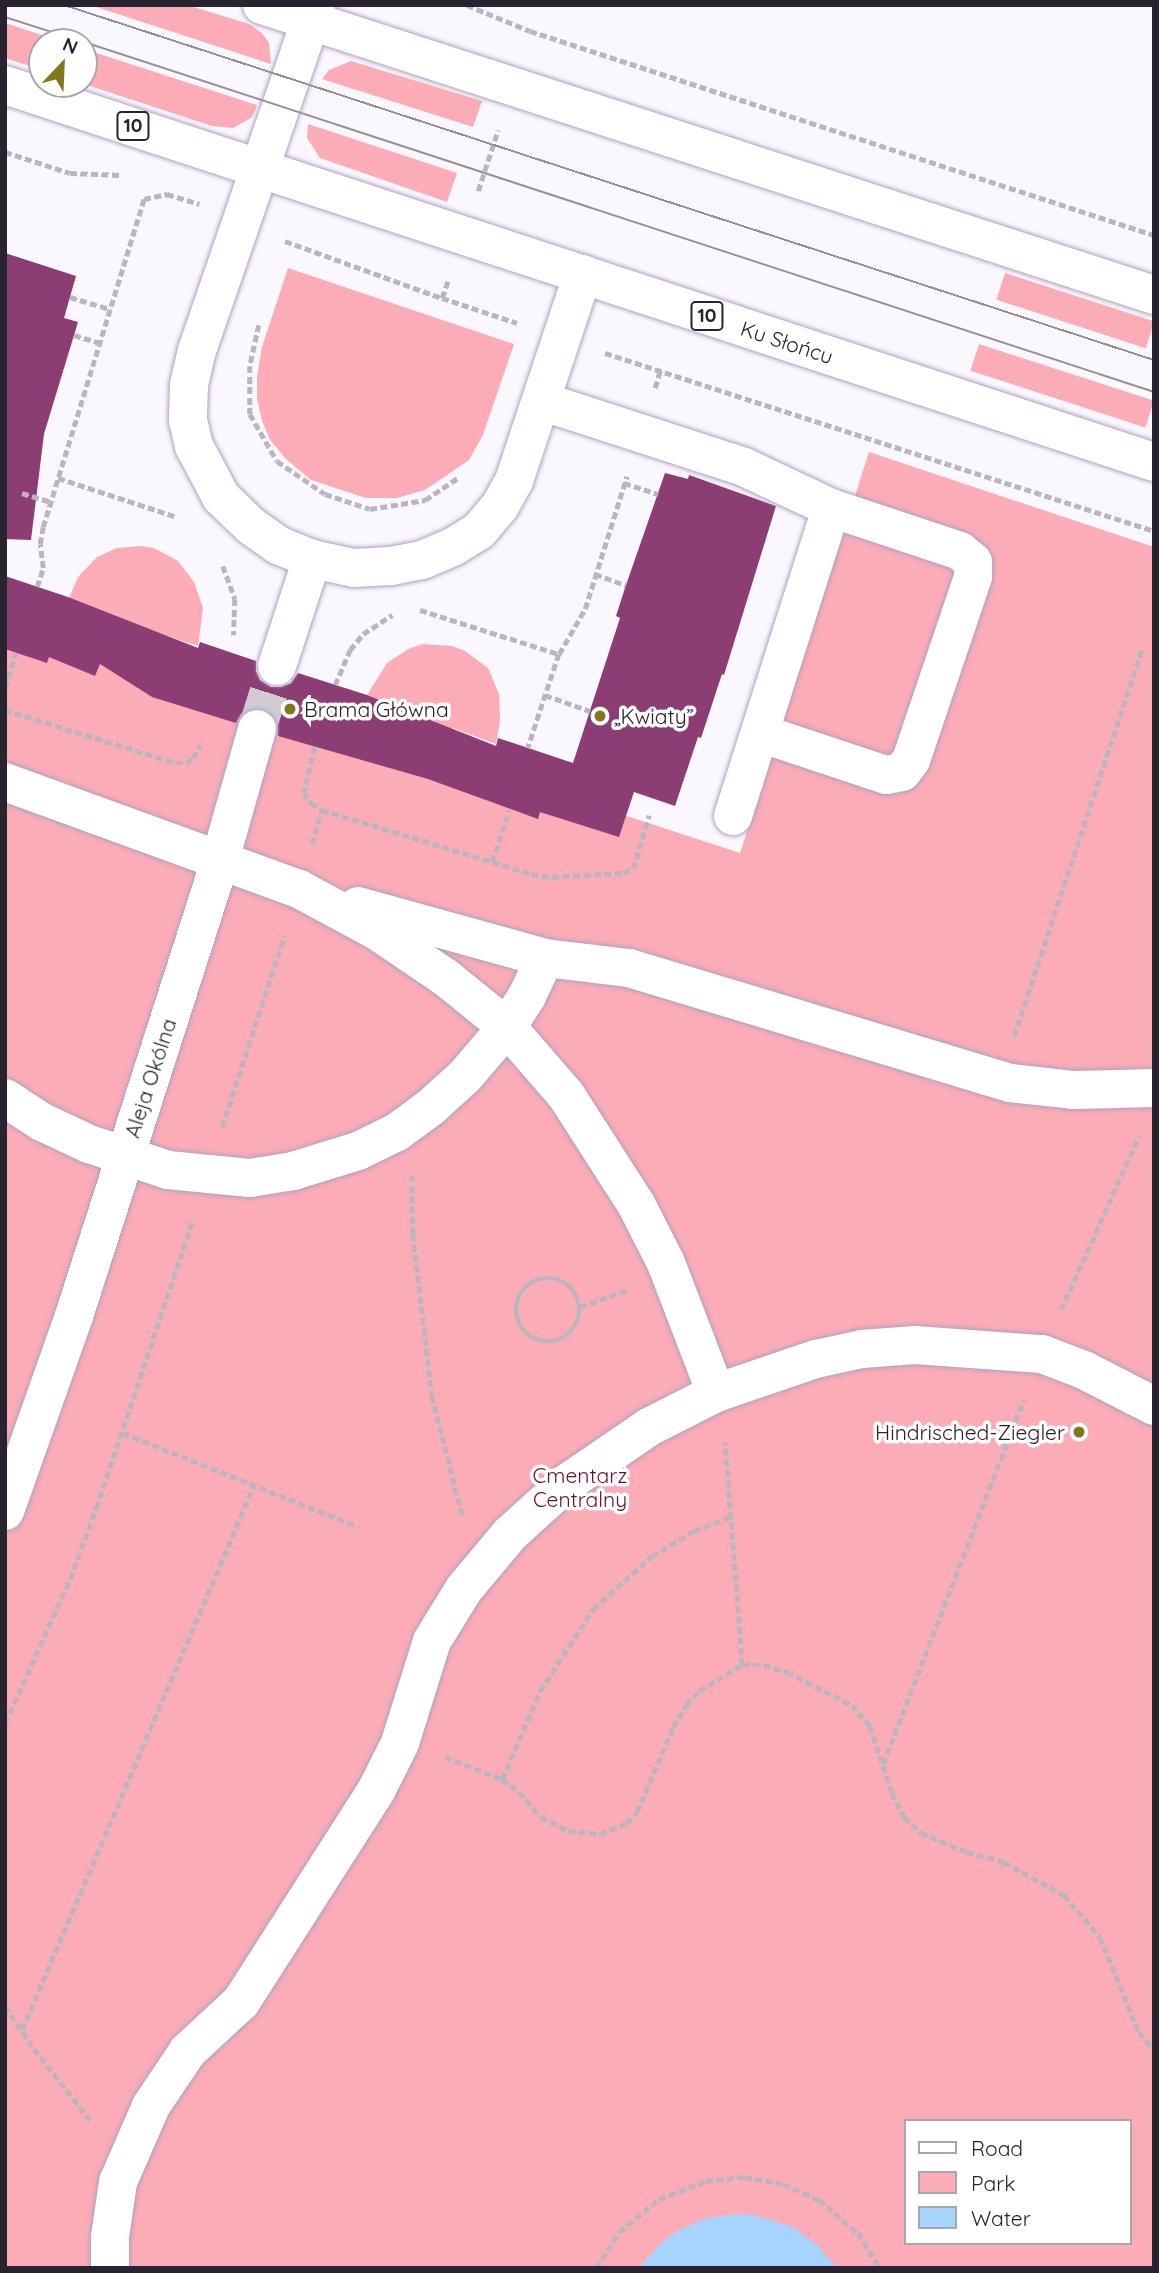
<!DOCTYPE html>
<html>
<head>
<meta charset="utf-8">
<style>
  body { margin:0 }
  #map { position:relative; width:1159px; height:2273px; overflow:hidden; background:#fbf7fe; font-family:Quicksand,sans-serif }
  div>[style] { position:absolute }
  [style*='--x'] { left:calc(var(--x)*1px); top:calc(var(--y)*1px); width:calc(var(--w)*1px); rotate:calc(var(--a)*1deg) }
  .green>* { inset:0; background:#fbacb6; transform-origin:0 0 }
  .water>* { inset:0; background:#a7d4ff }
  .building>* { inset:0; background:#8b3d74 }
  .minor-tunnel>* { height:38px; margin-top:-19px; transform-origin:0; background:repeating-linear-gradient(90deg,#d1ccd5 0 38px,transparent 0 57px) }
  .path>* { height:4.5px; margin-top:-2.25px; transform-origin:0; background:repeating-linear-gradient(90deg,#bab5be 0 7px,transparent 0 10.5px) }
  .path>.ring { margin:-2.25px; padding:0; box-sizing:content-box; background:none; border:4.5px solid #bab5be; border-radius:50% }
  .roads { filter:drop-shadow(0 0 2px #b1a0c0) drop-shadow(0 0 2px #b1a0c0) }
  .minor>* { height:38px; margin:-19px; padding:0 19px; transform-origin:19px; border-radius:19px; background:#fff }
  .major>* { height:38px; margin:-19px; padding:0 19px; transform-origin:19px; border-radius:19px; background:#fff }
  .tram>* { height:2px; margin:-1px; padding:0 1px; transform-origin:1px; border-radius:1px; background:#95909a }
  .dots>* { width:19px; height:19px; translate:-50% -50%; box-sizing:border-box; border:4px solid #fff; border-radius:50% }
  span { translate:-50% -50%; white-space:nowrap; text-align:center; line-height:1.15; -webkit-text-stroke:7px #fff; paint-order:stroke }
  .shield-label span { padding:2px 5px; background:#fff; border:2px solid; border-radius:5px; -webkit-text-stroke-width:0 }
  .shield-label { font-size:19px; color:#29222f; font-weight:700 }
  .street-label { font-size:21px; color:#29222f }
  .poi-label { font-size:21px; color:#29222f }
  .left { translate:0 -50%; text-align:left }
  .right { translate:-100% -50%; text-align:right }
  .park-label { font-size:21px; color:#6d102b }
  .frame { position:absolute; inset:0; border:7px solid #29222f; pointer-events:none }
  .legend { position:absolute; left:904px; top:2119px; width:228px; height:126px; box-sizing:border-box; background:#fff; border:2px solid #a9a7ac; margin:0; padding:9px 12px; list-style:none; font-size:21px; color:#29222f }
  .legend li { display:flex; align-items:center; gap:14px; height:35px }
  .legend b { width:35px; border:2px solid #a9a7ac }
  .north { position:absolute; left:28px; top:28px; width:70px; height:70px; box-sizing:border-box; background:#fff; border:2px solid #a9a7ac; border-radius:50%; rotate:23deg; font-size:19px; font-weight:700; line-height:28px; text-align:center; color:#29222f }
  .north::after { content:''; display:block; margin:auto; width:24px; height:32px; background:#81781c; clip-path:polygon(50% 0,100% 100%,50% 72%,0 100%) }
</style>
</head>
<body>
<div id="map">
  <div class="green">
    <div style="clip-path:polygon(90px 5px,187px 5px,249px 24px,262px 33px,269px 43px,271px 64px)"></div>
    <div style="clip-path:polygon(5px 23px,63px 42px,42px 42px,42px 70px,17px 62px,5px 58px)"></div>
    <div style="clip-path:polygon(84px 49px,257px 105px,255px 111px,251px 118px,233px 128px,212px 126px,84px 84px)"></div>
    <div style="clip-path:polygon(351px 61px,482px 101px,473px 127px,322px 79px,329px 70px)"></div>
    <div style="clip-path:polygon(308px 124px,457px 173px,447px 202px,320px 158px,307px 138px)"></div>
    <div style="clip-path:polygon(288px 268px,514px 344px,483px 435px,469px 460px,425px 490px,397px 498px,366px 498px,311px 480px,287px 460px,270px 440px,262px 421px,257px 398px,257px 377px,262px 347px)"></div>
    <div style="left:1005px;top:273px;width:157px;height:28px;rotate:18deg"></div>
    <div style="left:979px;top:344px;width:184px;height:28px;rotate:18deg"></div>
    <div style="clip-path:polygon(evenodd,869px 452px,1154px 547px,1154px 2268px,5px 2268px,5px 612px,740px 853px,869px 452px,905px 2121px,1129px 2121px,1129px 2243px,905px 2243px,905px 2121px)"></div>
    <div style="clip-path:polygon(141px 546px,154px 548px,178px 561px,194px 582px,203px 608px,198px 646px,67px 603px,78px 577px,97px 557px,117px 548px)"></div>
    <div style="clip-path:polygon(423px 644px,452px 646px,465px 651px,488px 668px,499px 694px,500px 720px,496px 744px,453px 728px,451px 730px,367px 695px,387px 663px,408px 649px)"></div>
  </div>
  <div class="water">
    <div style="clip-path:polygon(734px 2214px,753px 2215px,791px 2226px,816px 2244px,837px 2268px,639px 2268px,661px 2243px,677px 2231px,704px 2219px)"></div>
  </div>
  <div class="building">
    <div style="clip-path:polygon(5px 253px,76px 276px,64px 318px,78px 322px,44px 434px,31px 540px,5px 539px)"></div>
    <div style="clip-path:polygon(665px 473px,688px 479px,689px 475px,776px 506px,724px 675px,722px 674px,701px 738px,698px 737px,675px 806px,634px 792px,619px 837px,540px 812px,538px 819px,428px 779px,278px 736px,278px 723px,272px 713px,264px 708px,251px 708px,241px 714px,236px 723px,152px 697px,100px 664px,95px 676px,49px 657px,47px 663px,5px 649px,5px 576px,68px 597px,198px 648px,200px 642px,256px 661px,256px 671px,260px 680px,271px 687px,281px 687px,291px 683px,298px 673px,367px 695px,496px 746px,498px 738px,573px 763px,620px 618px,616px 616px,626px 585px)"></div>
  </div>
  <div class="minor-tunnel">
    <div style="--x:257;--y:729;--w:66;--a:-72.4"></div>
  </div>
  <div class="path">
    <div style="--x:467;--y:5;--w:68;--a:22.4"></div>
    <div style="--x:530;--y:31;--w:656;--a:18.1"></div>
    <div style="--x:5;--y:152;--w:68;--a:17.9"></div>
    <div style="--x:70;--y:173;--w:51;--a:2.2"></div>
    <div style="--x:478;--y:191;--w:64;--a:-71.8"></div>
    <div style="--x:285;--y:241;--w:167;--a:20"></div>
    <div style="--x:442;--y:298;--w:21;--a:-71"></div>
    <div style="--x:70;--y:297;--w:42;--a:16.7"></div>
    <div style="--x:442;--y:298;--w:79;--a:18.4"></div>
    <div style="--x:259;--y:325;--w:42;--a:102.4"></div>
    <div style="--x:250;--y:366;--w:48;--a:90"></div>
    <div style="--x:250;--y:414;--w:54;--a:60.1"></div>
    <div style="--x:277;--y:461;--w:58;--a:34.5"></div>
    <div style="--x:325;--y:494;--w:47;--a:18.4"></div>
    <div style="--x:370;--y:509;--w:56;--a:-9.3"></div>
    <div style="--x:425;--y:500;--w:40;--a:-34"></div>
    <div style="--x:74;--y:335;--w:27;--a:17"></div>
    <div style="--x:605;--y:353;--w:577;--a:17.96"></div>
    <div style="--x:655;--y:388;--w:18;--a:-74"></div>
    <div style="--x:58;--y:478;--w:125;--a:18.1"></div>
    <div style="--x:624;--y:483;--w:36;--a:18"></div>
    <div style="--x:22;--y:493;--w:30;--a:17"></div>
    <div style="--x:223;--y:566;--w:35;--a:70"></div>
    <div style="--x:235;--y:599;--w:36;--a:92"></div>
    <div style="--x:595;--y:574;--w:33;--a:20"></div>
    <div style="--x:37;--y:587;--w:20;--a:-72"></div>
    <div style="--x:43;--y:568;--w:24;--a:-97"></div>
    <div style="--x:40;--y:544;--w:17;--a:-80"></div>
    <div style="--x:43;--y:527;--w:343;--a:-72.9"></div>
    <div style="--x:144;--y:199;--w:24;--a:-12"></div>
    <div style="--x:167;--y:194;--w:34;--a:17"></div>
    <div style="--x:420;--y:610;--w:146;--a:17.6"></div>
    <div style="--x:559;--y:654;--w:99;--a:108.3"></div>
    <div style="--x:559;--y:654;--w:52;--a:-60"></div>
    <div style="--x:585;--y:609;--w:139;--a:-72.5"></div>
    <div style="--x:335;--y:685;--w:38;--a:-67"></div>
    <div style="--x:350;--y:650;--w:21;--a:-51"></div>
    <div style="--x:363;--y:634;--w:35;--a:-33"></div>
    <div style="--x:5;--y:688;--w:37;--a:-73"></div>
    <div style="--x:545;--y:695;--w:48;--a:19.6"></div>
    <div style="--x:5;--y:710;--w:179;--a:17.2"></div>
    <div style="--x:176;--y:763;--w:10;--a:0"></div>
    <div style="--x:186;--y:763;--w:9;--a:-36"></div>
    <div style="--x:193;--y:758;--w:15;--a:-62"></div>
    <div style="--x:315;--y:747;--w:46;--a:103.7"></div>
    <div style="--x:304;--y:792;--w:13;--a:58"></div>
    <div style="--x:311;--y:803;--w:13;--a:32"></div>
    <div style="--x:322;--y:810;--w:219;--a:17"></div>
    <div style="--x:531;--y:874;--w:21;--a:8"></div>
    <div style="--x:552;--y:877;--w:71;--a:-3.2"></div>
    <div style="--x:623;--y:873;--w:11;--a:-22"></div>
    <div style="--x:633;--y:869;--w:56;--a:-73.5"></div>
    <div style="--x:312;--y:844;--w:35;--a:-74"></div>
    <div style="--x:492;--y:862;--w:55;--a:-71.9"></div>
    <div style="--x:1014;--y:1036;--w:408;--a:-71.7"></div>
    <div style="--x:222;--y:1127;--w:201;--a:-72"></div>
    <div style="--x:412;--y:1175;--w:59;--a:89"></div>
    <div style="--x:413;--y:1234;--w:163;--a:83.3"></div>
    <div style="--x:432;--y:1396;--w:126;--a:75.7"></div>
    <div class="ring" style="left:516px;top:1278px;width:59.5px;height:59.5px"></div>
    <div style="--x:580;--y:1307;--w:50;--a:-19.9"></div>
    <div style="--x:1061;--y:1310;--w:191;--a:-65.9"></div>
    <div style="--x:123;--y:1433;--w:254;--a:21.7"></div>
    <div style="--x:743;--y:1665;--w:21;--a:0"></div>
    <div style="--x:764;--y:1665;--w:24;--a:17"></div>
    <div style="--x:787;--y:1672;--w:73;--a:26.9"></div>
    <div style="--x:852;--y:1705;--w:28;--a:49"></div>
    <div style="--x:870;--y:1726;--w:71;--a:71.8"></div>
    <div style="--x:892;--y:1793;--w:27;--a:63"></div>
    <div style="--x:904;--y:1817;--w:23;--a:43"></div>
    <div style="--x:921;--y:1833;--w:50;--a:22.4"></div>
    <div style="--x:967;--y:1852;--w:38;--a:15"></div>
    <div style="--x:1004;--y:1862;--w:68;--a:28.8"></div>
    <div style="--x:1064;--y:1895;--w:55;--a:49.4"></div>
    <div style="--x:1100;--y:1937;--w:103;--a:67.7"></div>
    <div style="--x:1139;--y:2032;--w:23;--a:49"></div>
    <div style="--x:5;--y:1723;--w:158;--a:-65.7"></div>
    <div style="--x:70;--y:1579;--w:76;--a:-69.9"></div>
    <div style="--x:96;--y:1508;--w:305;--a:-71.4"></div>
    <div style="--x:445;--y:1757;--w:61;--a:21.1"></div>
    <div style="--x:502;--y:1779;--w:21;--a:37"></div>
    <div style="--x:519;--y:1792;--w:33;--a:49"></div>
    <div style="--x:541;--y:1817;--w:30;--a:27"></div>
    <div style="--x:568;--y:1831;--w:32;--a:5"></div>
    <div style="--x:600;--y:1834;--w:29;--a:-22"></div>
    <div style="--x:627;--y:1823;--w:15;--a:-48"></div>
    <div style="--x:637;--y:1812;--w:92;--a:-67"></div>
    <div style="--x:673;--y:1727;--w:26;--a:-59"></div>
    <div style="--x:686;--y:1705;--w:19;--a:-47"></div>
    <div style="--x:699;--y:1691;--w:50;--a:-31.2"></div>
    <div style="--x:742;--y:1665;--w:224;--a:-94.4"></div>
    <div style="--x:883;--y:1764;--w:391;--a:-68.9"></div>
    <div style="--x:502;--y:1779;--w:96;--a:-66.6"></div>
    <div style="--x:540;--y:1691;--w:98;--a:-57.1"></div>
    <div style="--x:593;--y:1609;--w:79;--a:-41.9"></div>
    <div style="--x:652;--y:1556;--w:49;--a:-30.8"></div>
    <div style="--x:694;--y:1531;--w:41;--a:-21.5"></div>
    <div style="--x:5;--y:2006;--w:52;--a:56"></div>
    <div style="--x:34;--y:2049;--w:93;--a:51.5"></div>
    <div style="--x:22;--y:2030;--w:592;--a:-66.94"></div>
    <div style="--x:596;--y:2268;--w:43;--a:-57.4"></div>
    <div style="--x:619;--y:2232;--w:52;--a:-39.5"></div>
    <div style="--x:659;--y:2199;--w:50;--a:-21"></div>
    <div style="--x:706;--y:2181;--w:39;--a:-6"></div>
    <div style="--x:745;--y:2177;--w:40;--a:10"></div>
    <div style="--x:784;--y:2184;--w:38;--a:25"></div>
    <div style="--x:819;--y:2200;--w:51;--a:40.2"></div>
    <div style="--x:858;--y:2233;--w:41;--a:57.8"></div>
  </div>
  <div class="roads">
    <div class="minor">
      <div style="--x:316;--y:5;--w:365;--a:109"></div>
      <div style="--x:197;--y:350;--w:37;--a:103"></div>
      <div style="--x:189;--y:386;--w:34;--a:92"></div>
      <div style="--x:188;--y:420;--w:27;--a:77"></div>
      <div style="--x:194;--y:446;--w:58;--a:62.1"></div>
      <div style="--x:221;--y:497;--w:42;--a:44"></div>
      <div style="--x:251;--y:526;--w:35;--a:35"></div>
      <div style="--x:280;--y:546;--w:35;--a:22"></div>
      <div style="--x:312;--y:559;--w:43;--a:12.1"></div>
      <div style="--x:354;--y:568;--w:37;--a:-3"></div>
      <div style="--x:391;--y:566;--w:32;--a:-11"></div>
      <div style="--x:422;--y:560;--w:34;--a:-23"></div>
      <div style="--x:453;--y:547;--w:31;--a:-32"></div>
      <div style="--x:479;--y:531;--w:33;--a:-50"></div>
      <div style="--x:500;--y:506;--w:29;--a:-61"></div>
      <div style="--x:514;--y:481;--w:218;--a:-71.6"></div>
      <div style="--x:541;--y:401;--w:213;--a:18"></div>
      <div style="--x:744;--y:467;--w:96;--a:25.2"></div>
      <div style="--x:831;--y:508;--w:136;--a:18.4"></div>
      <div style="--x:960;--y:551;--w:17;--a:40"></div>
      <div style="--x:973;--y:562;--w:15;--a:90"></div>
      <div style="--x:973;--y:577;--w:193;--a:108.7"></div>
      <div style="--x:911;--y:760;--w:15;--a:127"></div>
      <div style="--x:902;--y:772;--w:16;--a:169"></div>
      <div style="--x:886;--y:775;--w:133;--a:-161.6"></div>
      <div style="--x:277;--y:666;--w:113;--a:-71.9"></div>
      <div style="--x:5;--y:782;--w:313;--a:20"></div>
      <div style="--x:299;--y:889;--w:89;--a:28.3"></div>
      <div style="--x:377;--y:931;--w:82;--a:34.1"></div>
      <div style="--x:445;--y:977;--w:80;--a:38.9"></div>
      <div style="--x:507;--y:1027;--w:90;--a:49.1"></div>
      <div style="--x:566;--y:1095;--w:130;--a:57.3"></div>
      <div style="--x:636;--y:1204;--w:66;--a:63"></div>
      <div style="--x:666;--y:1263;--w:139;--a:69"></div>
      <div style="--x:733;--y:816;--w:323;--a:-72.3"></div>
      <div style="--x:358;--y:906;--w:194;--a:15.5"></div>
      <div style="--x:545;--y:958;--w:85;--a:6.8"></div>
      <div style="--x:629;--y:968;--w:398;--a:16.8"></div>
      <div style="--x:1010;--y:1083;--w:63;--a:6.3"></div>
      <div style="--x:1073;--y:1090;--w:81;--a:-1.4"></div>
      <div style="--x:5;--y:1098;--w:44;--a:33"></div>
      <div style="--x:42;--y:1122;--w:52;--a:25.1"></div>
      <div style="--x:89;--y:1144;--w:83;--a:18.2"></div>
      <div style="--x:168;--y:1170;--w:82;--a:5.6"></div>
      <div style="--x:250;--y:1178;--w:44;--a:-9.2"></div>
      <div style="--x:293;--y:1171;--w:68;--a:-17.1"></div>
      <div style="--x:358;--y:1151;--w:43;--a:-26"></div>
      <div style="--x:397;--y:1132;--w:42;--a:-36.3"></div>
      <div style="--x:431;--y:1107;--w:46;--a:-42.4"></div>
      <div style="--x:465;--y:1076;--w:65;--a:-49.4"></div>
      <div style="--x:507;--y:1027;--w:37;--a:-57"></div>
      <div style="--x:527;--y:996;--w:42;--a:-64.7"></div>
      <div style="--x:5;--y:1511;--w:207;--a:-70.5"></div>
      <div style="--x:74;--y:1316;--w:479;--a:-72.2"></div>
      <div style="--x:220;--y:860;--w:136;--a:-74.2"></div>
      <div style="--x:110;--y:2268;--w:31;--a:-90"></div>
      <div style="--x:110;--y:2237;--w:56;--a:-81.7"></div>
      <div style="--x:118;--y:2182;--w:83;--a:-66.5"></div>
      <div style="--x:151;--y:2106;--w:66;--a:-56.1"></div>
      <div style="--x:188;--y:2051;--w:72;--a:-42.8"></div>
      <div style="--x:241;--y:2002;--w:253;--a:-57.4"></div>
      <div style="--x:377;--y:1789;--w:51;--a:-63.4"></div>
      <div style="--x:400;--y:1743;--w:107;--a:-72.6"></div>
      <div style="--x:432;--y:1641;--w:61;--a:-58.4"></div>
      <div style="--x:464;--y:1589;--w:72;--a:-50.1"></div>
      <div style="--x:510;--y:1534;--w:73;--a:-42.2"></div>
      <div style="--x:564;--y:1485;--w:103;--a:-34.3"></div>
      <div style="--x:649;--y:1427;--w:75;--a:-26.9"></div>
      <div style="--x:716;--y:1393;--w:106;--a:-18.8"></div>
      <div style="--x:816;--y:1359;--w:47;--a:-12.3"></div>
      <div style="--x:862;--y:1349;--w:53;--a:-4.3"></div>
      <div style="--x:915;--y:1345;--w:127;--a:4.1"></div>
      <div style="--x:1042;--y:1354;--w:45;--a:20.9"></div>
      <div style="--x:1084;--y:1370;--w:79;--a:27.2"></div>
    </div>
    <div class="major">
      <div style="--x:262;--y:5;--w:938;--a:18.01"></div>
      <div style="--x:5;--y:85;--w:1209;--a:18.17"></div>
    </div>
  </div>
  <div class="tram">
    <div style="--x:64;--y:5;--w:1146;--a:18.04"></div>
    <div style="--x:5;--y:17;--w:82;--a:17.8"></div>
    <div style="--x:84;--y:42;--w:1126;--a:18.11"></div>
  </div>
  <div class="dots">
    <div style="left:290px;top:709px;background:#81781c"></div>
    <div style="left:600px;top:716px;background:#81781c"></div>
    <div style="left:1079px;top:1432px;background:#81781c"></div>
  </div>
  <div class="shield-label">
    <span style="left:133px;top:126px">10</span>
    <span style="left:707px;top:316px">10</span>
  </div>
  <div class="street-label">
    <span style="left:787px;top:342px;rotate:18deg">Ku Słońcu</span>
    <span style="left:150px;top:1078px;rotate:-72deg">Aleja Okólna</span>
  </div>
  <div class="poi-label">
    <span class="left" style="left:304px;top:709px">Brama Główna</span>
    <span class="left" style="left:614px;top:716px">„Kwiaty”</span>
    <span class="right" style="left:1065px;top:1432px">Hindrisched-Ziegler</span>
  </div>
  <div class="park-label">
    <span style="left:580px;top:1487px">Cmentarz<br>Centralny</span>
  </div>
  <div class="frame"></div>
  <ul class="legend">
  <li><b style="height:9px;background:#fff"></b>Road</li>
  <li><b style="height:19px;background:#fbacb6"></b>Park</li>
  <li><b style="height:19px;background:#a7d4ff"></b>Water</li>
  </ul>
  <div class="north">N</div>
</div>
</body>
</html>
